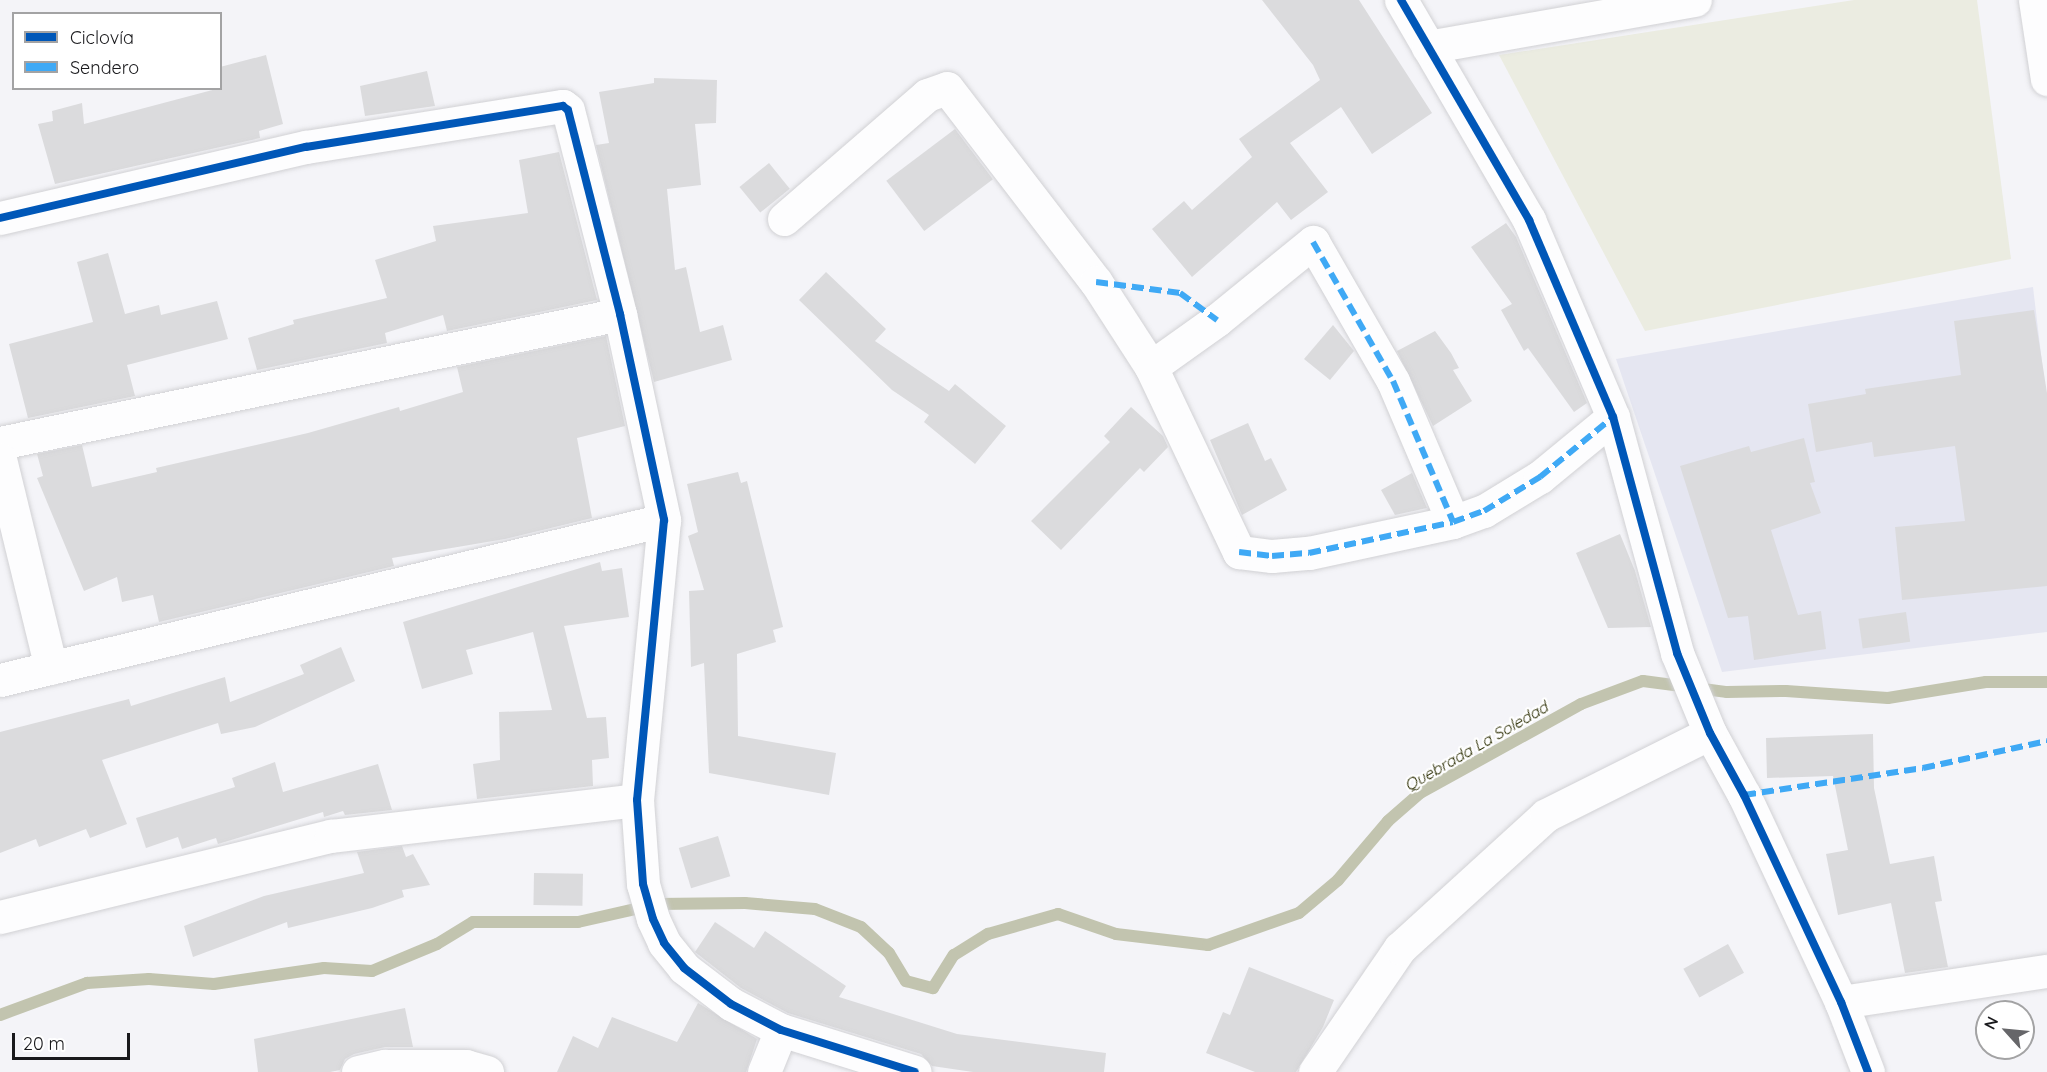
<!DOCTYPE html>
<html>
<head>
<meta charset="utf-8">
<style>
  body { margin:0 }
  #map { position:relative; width:2047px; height:1072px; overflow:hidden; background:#f4f4f8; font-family:Quicksand,sans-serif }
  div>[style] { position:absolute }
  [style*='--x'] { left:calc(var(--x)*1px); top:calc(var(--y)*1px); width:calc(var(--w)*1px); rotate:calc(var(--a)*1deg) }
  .built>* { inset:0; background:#e5e6f1 }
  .green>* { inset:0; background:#ebece1 }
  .stream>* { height:12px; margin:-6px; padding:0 6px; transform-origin:6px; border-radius:6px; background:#c2c4af }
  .building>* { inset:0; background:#dbdbdd; transform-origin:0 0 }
  .roads { filter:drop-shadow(0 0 2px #d1d1d4) drop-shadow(0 0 2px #d1d1d4) }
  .minor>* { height:33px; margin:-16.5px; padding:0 16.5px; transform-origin:16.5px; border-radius:16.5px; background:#fdfdfe }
  .quiet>* { height:6px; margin-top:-3px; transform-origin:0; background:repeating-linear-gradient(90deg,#3fa9f5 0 12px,transparent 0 18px) }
  .cycleway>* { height:8px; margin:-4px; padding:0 4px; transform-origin:4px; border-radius:4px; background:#0057b8 }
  span { translate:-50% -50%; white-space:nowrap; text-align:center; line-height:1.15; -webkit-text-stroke:4.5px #fff; paint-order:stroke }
  .water-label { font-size:16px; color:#2d2f05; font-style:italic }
  .legend { position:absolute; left:12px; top:12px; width:210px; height:78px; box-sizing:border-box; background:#fff; border:2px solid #a3a3a4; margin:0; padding:8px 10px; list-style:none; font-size:18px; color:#19191c }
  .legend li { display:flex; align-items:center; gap:12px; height:30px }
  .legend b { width:30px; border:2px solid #a3a3a4 }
  .north { position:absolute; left:1975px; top:1000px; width:60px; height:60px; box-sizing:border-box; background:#fff; border:2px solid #a3a3a4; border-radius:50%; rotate:297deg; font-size:16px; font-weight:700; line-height:24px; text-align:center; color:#19191c }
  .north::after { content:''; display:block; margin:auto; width:21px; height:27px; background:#666669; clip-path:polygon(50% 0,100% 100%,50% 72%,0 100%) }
  .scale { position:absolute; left:12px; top:1033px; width:118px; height:27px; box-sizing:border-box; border:3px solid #19191c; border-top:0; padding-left:8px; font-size:18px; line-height:21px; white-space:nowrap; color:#19191c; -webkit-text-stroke:4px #fff; paint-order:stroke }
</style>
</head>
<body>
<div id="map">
  <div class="built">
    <div style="clip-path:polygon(2033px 287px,2047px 404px,2047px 632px,1722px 672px,1616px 359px)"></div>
  </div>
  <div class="green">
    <div style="clip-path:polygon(1854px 0,1977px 0,2011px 259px,1645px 331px,1499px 55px)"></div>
  </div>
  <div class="stream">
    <div style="--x:0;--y:1015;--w:93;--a:-20.2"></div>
    <div style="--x:87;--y:983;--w:62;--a:-3.7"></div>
    <div style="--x:149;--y:979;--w:65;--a:4.4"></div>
    <div style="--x:214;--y:984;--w:111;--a:-8.3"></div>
    <div style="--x:324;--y:968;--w:48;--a:3.6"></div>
    <div style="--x:372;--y:971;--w:70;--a:-22.6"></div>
    <div style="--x:437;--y:944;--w:42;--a:-31.4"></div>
    <div style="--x:473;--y:922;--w:105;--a:0"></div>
    <div style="--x:578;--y:922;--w:81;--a:-12.8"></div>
    <div style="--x:657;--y:904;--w:88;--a:-0.7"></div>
    <div style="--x:745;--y:903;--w:70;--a:4.9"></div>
    <div style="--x:815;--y:909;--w:49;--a:21.4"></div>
    <div style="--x:861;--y:927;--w:38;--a:43"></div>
    <div style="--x:889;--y:953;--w:33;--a:59"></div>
    <div style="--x:906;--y:981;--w:28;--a:15"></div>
    <div style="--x:933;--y:988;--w:39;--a:-58"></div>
    <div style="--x:954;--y:955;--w:40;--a:-32"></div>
    <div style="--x:988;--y:934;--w:73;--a:-15.9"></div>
    <div style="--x:1058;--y:914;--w:61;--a:19"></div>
    <div style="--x:1116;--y:934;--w:93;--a:6.8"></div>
    <div style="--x:1208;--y:945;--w:96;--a:-19.4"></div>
    <div style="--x:1299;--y:913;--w:51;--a:-40.2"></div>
    <div style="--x:1338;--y:880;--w:77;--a:-49.7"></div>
    <div style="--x:1388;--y:821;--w:43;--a:-41.2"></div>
    <div style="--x:1420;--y:793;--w:184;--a:-28.9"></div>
    <div style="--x:1581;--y:704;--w:66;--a:-20.4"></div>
    <div style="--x:1643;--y:681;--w:85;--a:7.5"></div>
    <div style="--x:1727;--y:692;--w:59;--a:-1"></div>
    <div style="--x:1786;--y:691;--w:102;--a:3.9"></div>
    <div style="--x:1888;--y:698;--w:99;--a:-9.3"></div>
    <div style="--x:1986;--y:682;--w:61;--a:0"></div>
  </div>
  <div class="building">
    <div style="clip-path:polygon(1262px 0,1359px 0,1432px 113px,1372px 154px,1341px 107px,1290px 143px,1328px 192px,1291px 220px,1277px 202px,1192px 277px,1152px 229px,1184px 201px,1192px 210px,1252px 157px,1239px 139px,1320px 80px,1313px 65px)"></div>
    <div style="clip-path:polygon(266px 55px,283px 124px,259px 131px,260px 138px,55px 184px,38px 124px,53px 121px,52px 111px,82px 103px,84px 124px,220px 88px,220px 67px)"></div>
    <div style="clip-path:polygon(427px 71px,435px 106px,365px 116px,360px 86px)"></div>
    <div style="clip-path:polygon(654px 78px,717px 80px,716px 123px,695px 124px,701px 185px,667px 189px,675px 270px,686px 267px,700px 332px,723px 325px,732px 360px,654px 382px,596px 145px,609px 143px,599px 92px,654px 83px)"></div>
    <div style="left:955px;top:129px;width:63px;height:86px;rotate:53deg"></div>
    <div style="clip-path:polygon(559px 152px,597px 300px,447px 331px,443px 315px,385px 333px,387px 343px,257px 370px,248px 338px,294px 324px,293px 320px,387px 298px,375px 260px,436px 241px,433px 226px,528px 213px,519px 160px)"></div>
    <div style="left:769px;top:163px;width:33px;height:38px;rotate:51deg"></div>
    <div style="clip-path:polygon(1506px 223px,1516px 237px,1587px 403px,1574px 412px,1528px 348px,1524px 351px,1501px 310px,1512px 304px,1471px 247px)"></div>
    <div style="clip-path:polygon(108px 253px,125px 314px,159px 305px,161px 315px,217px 301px,228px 339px,127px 365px,135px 396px,28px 418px,9px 344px,93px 322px,77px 262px)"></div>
    <div style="clip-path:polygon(826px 272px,886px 329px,875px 341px,949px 391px,955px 384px,1006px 426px,975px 464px,924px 422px,929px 415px,892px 390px,799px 300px)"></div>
    <div style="clip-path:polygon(2034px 310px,2047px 393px,2047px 586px,1902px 600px,1895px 527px,1965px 521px,1955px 446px,1874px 457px,1872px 442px,1816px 452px,1808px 404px,1866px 394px,1865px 389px,1961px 375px,1954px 321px)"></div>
    <div style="clip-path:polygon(1333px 325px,1354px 351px,1330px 380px,1304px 359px)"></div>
    <div style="clip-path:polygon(1435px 331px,1451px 353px,1459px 368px,1453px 370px,1472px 401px,1433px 426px,1397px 351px)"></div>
    <div style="clip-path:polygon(606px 336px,625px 426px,577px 438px,592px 518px,505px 539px,392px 558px,394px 566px,159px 622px,153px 595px,122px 602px,117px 577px,84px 591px,37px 478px,43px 476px,37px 454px,82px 445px,92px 487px,157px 472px,156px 468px,308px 433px,399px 407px,400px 411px,463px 392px,457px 367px)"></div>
    <div style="clip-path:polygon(1131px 407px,1163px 436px,1168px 447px,1144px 472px,1140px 468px,1061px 550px,1031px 521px,1110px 442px,1104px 436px)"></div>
    <div style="clip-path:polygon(1248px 423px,1265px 461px,1271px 458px,1287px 490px,1242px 515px,1210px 440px)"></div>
    <div style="clip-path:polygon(1804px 438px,1815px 482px,1810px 483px,1821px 513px,1771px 530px,1798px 615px,1821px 611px,1826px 649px,1754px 660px,1748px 616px,1728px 618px,1680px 466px,1749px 446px,1751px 452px)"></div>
    <div style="clip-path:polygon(738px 472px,741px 483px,747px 481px,783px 627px,773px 630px,776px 642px,737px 654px,738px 736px,836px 753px,829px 795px,709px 773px,704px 663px,691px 667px,689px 591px,704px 590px,688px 536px,698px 532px,687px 484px)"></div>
    <div style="clip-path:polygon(1412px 473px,1427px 508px,1395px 515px,1381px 490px)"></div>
    <div style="clip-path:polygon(1620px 534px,1635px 571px,1651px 627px,1608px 628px,1576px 553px)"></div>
    <div style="clip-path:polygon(600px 562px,602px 571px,622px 568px,629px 617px,564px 626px,587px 718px,606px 717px,609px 758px,592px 760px,593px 786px,477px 799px,473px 764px,500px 760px,499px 712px,552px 710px,533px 632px,466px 650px,473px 674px,422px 689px,403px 622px)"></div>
    <div style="left:1906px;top:612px;width:30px;height:48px;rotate:82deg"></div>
    <div style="clip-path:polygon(341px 647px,355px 681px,255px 727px,221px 734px,218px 723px,102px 760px,127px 824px,90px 838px,86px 829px,39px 847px,36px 839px,0 853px,0 732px,129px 699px,131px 706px,225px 677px,230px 702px,304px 674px,300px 665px)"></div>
    <div style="clip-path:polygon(1873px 734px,1874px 788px,1890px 864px,1934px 856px,1942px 901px,1935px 902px,1948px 967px,1905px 973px,1891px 903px,1838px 915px,1826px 854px,1848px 850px,1833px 776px,1767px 778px,1766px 738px)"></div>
    <div style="clip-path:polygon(275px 762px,283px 792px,378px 764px,392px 810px,345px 815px,343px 811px,324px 817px,323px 812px,218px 844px,216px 838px,182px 849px,178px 837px,146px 848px,136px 818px,235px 787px,232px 778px)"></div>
    <div style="left:718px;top:836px;width:42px;height:41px;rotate:73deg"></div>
    <div style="clip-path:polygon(402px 846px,406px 857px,413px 854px,430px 885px,402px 890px,404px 897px,372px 908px,288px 928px,287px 922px,193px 957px,184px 926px,264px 896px,364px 873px,357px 852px)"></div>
    <div style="left:534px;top:873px;width:49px;height:32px;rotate:1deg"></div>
    <div style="clip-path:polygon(715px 922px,754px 948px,765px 931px,846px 986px,839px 997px,957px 1034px,1106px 1053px,1104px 1072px,973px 1072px,932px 1066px,921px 1054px,788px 1013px,741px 988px,695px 952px)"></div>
    <div style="left:1728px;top:944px;width:33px;height:51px;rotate:61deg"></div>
    <div style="clip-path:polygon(1249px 967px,1334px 1000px,1323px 1027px,1296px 1072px,1255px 1072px,1206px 1053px,1223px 1012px,1230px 1015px)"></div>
    <div style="clip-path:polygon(698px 1003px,757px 1039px,746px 1072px,557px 1072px,573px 1036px,598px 1048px,612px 1017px,677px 1042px)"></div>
    <div style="clip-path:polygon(405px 1008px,413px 1047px,385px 1047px,354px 1054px,345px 1059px,340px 1070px,330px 1072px,258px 1072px,254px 1039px)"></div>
  </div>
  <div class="roads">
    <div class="minor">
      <div style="--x:1401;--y:0;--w:255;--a:59.8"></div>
      <div style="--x:1529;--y:220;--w:214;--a:66.9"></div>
      <div style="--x:1613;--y:417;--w:245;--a:74.8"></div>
      <div style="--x:1677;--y:653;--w:87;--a:67.6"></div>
      <div style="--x:1710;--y:733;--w:71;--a:61.3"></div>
      <div style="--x:1744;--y:795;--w:229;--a:64.9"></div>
      <div style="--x:1841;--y:1002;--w:75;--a:68.9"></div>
      <div style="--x:2035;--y:0;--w:80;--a:81.4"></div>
      <div style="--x:1428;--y:47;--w:271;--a:-10"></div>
      <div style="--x:0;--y:218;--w:314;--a:-13.1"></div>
      <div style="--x:306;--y:147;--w:260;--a:-9.1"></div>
      <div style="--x:563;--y:106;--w:6;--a:39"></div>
      <div style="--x:568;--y:110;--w:211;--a:75.7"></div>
      <div style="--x:620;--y:314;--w:211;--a:77.9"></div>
      <div style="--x:664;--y:520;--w:281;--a:95.5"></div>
      <div style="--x:637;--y:800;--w:84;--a:85.9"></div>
      <div style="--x:643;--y:884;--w:36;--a:74"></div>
      <div style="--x:653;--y:919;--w:26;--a:65"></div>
      <div style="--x:664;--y:943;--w:32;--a:51"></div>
      <div style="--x:684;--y:968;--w:59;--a:37.5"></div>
      <div style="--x:731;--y:1004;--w:56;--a:27.5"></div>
      <div style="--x:781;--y:1030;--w:140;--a:17.4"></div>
      <div style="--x:784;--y:219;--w:189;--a:-40.9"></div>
      <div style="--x:927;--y:95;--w:21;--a:-19"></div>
      <div style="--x:947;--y:88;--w:245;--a:52.5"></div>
      <div style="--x:1096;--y:282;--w:101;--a:57.1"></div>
      <div style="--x:1151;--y:367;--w:205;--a:64.6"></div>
      <div style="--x:1239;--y:552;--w:33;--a:7"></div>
      <div style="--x:1272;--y:556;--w:37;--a:-5"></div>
      <div style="--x:1309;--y:553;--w:147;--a:-12.1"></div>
      <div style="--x:1453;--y:522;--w:33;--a:-20"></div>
      <div style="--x:1484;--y:511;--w:66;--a:-31.3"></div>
      <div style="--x:1540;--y:477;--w:94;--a:-39.4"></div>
      <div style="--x:1151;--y:367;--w:81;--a:-35.5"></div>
      <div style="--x:1217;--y:320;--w:124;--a:-39.1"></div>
      <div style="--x:1313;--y:242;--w:160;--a:60.1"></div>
      <div style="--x:1393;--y:381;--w:153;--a:66.9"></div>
      <div style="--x:0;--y:443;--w:633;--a:-11.75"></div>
      <div style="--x:0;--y:459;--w:215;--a:76.3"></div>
      <div style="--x:0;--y:680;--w:683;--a:-13.55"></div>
      <div style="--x:0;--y:917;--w:341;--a:-13.8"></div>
      <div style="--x:331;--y:836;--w:308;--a:-6.7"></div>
      <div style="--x:1841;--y:1002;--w:208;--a:-8.6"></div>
      <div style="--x:358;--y:1072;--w:28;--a:-13"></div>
      <div style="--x:385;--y:1066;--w:81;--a:0"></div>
      <div style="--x:466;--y:1066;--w:22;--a:16"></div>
      <div style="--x:764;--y:1072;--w:45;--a:-68"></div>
      <div style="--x:1315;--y:1072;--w:150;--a:-55.6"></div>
      <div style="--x:1400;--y:948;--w:197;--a:-42.3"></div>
      <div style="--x:1546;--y:815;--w:183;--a:-26.6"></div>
    </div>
  </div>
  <div class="quiet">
    <div style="--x:1313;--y:242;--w:160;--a:60.1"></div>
    <div style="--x:1393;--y:381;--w:153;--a:66.9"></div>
    <div style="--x:1096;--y:282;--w:85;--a:7.5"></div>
    <div style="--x:1180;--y:293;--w:46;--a:36.1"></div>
    <div style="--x:1239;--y:552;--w:33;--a:7"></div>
    <div style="--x:1272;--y:556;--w:37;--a:-5"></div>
    <div style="--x:1309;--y:553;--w:147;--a:-12.1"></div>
    <div style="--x:1453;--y:522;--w:33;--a:-20"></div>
    <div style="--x:1484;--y:511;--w:66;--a:-31.3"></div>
    <div style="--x:1540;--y:477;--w:94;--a:-39.4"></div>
    <div style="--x:1744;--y:795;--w:181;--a:-8.6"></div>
    <div style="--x:1923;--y:768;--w:127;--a:-12.3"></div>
  </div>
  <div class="cycleway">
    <div style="--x:1401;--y:0;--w:255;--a:59.8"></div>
    <div style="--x:1529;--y:220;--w:214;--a:66.9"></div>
    <div style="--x:1613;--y:417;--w:245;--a:74.8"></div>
    <div style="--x:1677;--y:653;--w:87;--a:67.6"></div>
    <div style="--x:1710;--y:733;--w:71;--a:61.3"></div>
    <div style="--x:1744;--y:795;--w:229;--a:64.9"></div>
    <div style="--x:1841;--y:1002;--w:75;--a:68.9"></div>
    <div style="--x:0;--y:218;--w:314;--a:-13.1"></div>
    <div style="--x:306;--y:147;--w:260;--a:-9.1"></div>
    <div style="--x:563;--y:106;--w:6;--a:39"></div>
    <div style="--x:568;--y:110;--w:211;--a:75.7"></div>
    <div style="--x:620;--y:314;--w:211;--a:77.9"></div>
    <div style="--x:664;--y:520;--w:281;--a:95.5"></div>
    <div style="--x:637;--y:800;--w:84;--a:85.9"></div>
    <div style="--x:643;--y:884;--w:36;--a:74"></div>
    <div style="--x:653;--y:919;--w:26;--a:65"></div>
    <div style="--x:664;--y:943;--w:32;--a:51"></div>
    <div style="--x:684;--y:968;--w:59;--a:37.5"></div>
    <div style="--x:731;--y:1004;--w:56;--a:27.5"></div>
    <div style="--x:781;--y:1030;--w:140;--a:17.4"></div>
  </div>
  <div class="water-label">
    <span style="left:1476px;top:746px;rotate:-30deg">Quebrada La Soledad</span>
  </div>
  <ul class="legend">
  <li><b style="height:8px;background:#0057b8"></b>Ciclovía</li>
  <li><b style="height:8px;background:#3fa9f5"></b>Sendero</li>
  </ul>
  <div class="north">N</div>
  <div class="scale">20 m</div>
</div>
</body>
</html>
